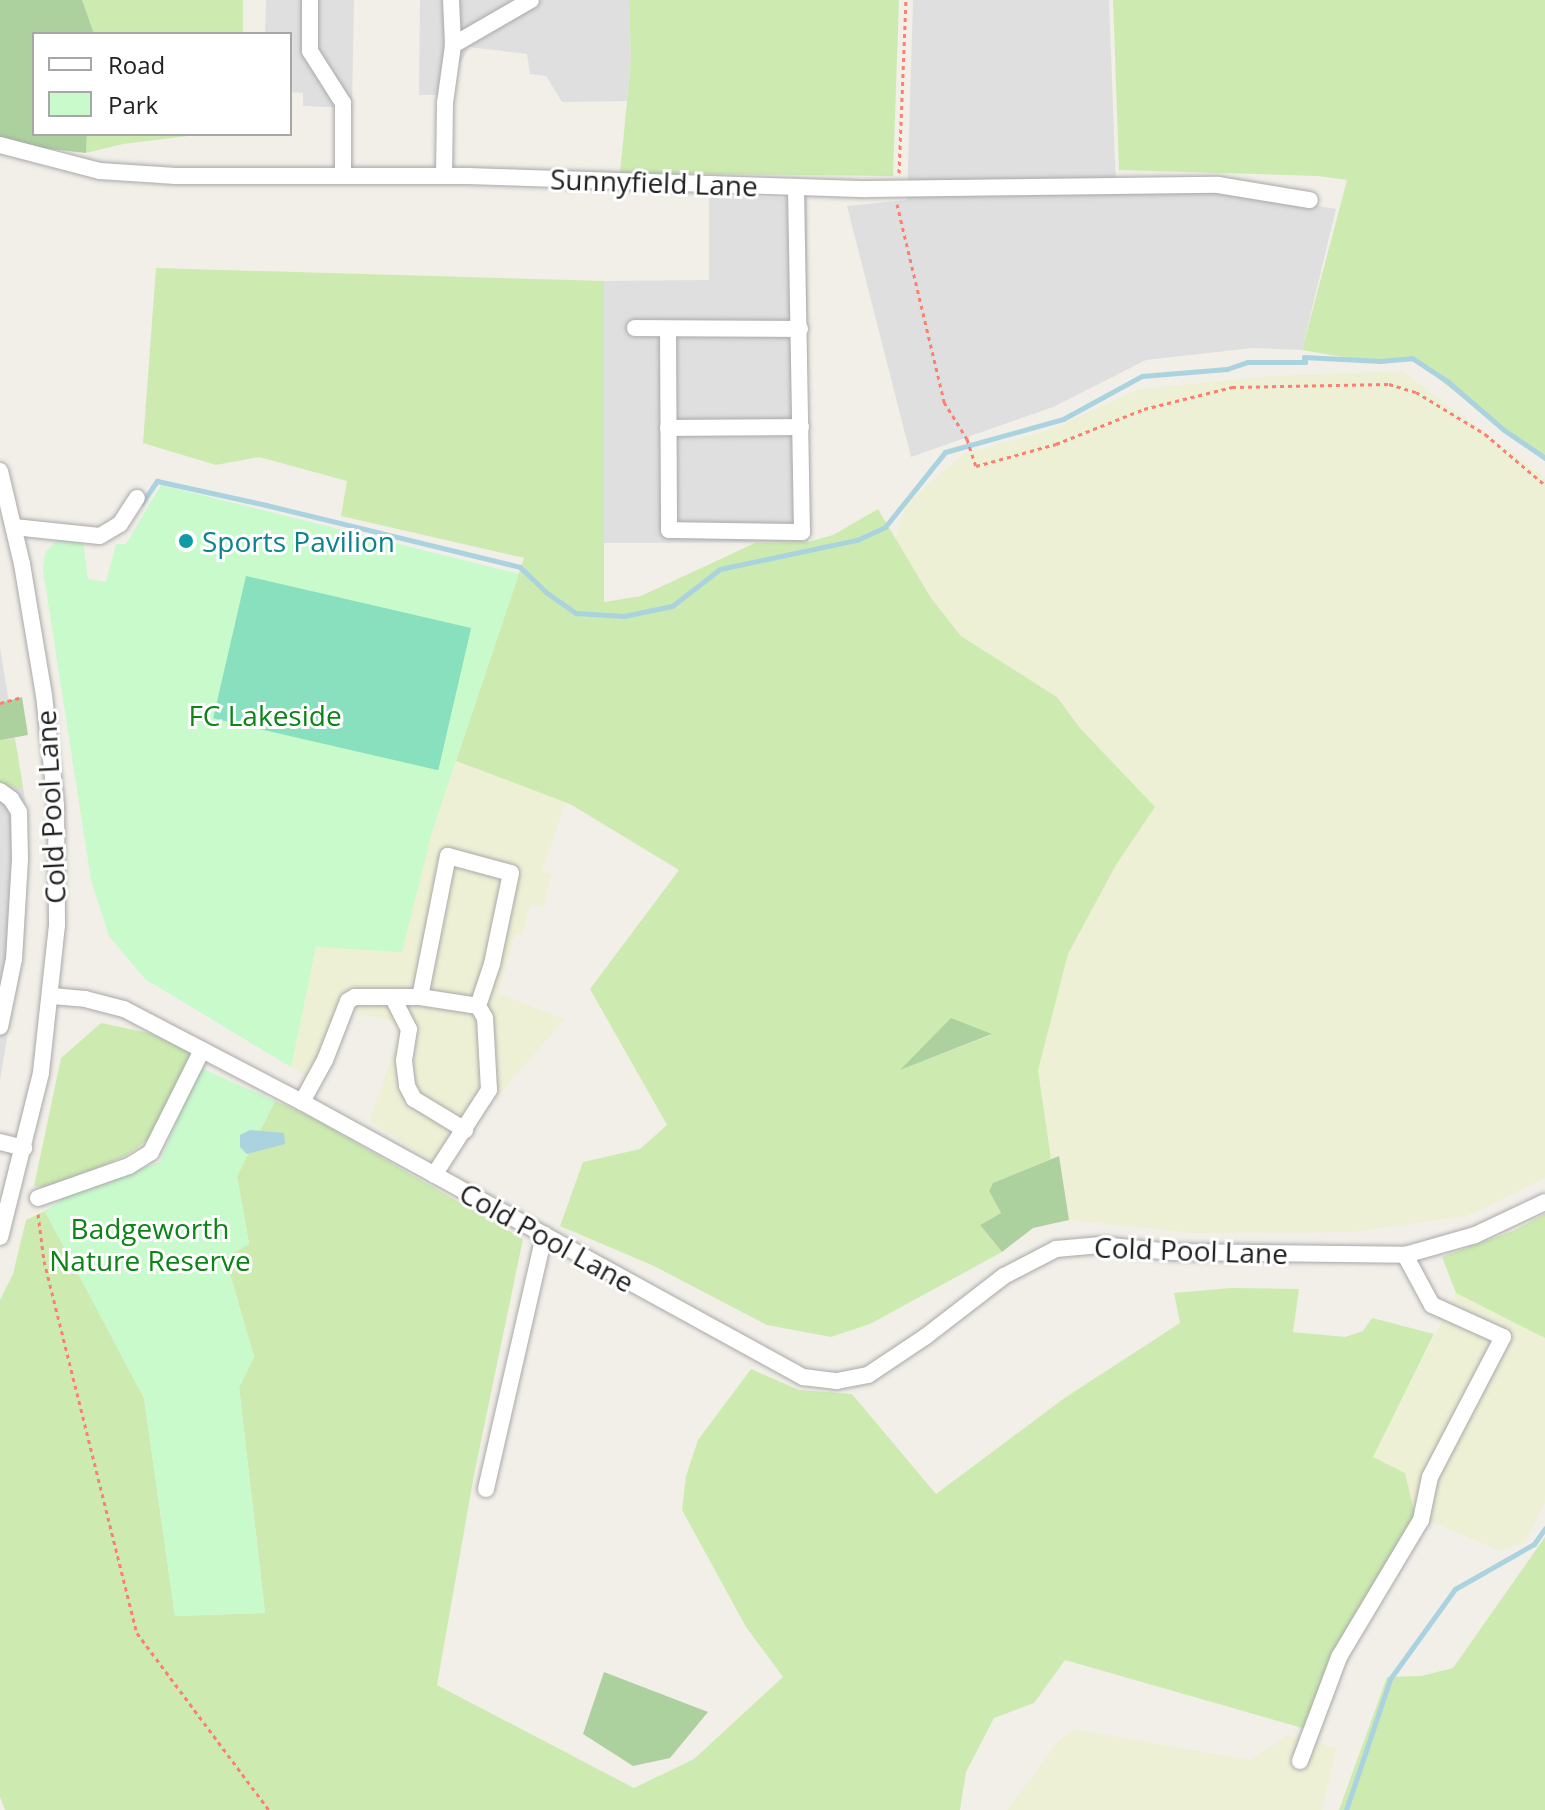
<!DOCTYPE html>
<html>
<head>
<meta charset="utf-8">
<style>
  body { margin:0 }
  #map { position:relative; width:1545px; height:1810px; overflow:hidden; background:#f2efe9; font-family:"Open Sans",sans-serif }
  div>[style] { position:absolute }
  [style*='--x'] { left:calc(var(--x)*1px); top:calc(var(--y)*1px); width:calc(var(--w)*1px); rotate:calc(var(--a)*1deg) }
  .residential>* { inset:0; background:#e0dfdf }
  .farmland>* { inset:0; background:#eef0d5 }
  .grass>* { inset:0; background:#cdebb0; transform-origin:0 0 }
  .forest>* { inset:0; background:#add19e }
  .park>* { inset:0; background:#c8facc }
  .pitch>* { inset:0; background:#88e0be; transform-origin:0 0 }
  .water>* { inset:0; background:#aad3df }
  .stream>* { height:5px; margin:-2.5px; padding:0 2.5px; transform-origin:2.5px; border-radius:2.5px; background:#aad3df }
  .path>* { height:3px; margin-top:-1.5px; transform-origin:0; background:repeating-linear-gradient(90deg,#fa8072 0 4px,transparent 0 8px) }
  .roads { filter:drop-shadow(0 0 2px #a9a9a9) drop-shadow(0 0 2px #a9a9a9) }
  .minor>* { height:16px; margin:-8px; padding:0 8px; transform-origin:8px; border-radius:8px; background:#fff }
  .dots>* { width:22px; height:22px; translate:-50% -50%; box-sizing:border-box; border:4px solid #fff; border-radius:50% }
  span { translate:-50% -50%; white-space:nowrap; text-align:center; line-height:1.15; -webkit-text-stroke:6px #fff; paint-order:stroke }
  .street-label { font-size:28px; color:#222 }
  .culture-label { font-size:28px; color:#0d838f }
  .left { translate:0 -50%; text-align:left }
  .park-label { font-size:28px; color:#0c8416 }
  .legend { position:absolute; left:32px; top:32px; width:260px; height:104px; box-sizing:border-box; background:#fff; border:2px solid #a7a7a7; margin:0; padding:10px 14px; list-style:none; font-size:24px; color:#222 }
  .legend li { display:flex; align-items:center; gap:16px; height:40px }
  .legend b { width:40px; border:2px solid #a7a7a7 }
</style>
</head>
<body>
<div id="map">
  <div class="residential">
    <div style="clip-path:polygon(266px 0,354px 0,352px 108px,303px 106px,303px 93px,290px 92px,290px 34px,265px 34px)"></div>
    <div style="clip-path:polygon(420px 0,629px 0,631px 60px,627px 101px,562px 102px,546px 76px,530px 74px,527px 54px,469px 47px,453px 76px,452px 95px,419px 95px)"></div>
    <div style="clip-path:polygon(913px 0,1109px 0,1116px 188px,1219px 188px,1336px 209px,1302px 350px,1252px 348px,1146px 360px,1053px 407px,911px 457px,847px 206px,907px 200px)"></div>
    <div style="clip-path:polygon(709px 195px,807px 199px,808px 542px,603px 543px,604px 281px,709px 280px)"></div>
    <div style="clip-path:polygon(0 648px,25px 800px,24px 935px,0 1080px)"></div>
  </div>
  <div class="farmland">
    <div style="clip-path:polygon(1402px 371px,1545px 478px,1545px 1178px,1467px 1216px,1354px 1232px,1193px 1233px,1069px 1220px,1059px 1157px,1051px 1159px,1038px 1070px,1068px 954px,1116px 865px,1155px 807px,1080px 728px,1057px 697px,961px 636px,931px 598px,895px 540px,906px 504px,963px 454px,1052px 429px,1139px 389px,1268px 376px)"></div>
    <div style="clip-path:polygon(456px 761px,566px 802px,542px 871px,551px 874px,544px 907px,531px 904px,522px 935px,515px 934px,498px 993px,565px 1019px,483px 1113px,448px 1172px,369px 1121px,399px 1037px,395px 1022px,351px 1012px,315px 1082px,291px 1067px,316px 947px,432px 832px)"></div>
    <div style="clip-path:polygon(1456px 1293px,1545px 1338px,1545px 1503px,1525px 1542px,1500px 1551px,1415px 1515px,1373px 1457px)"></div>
    <div style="clip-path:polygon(1074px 1729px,1250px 1760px,1288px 1735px,1337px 1748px,1322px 1810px,1007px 1810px,1059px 1740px)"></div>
  </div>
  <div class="grass">
    <div style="left:82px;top:0;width:161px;height:36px"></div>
    <div style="clip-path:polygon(629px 0,899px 0,893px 176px,620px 173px,631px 60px)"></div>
    <div style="clip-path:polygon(1113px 0,1545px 0,1545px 458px,1504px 430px,1412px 358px,1360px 360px,1302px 350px,1347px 180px,1318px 176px,1119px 170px)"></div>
    <div style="clip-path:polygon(87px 134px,204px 134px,123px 144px,86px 153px)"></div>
    <div style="clip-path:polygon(evenodd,156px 268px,604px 281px,604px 602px,641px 596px,755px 543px,808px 542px,833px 535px,878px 509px,931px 598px,961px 636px,1057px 697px,1080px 728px,1155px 807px,1116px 865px,1068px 954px,1038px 1070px,1051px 1159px,993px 1183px,989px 1191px,1001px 1213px,980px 1225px,1002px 1252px,870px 1324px,831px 1337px,767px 1325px,654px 1266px,560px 1226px,583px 1162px,640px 1149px,667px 1125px,590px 989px,679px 870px,570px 804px,456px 761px,524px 558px,341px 516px,347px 481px,259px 457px,216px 465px,143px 443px,156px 268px,951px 1019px,991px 1035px,902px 1069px,902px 1068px,951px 1019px)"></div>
    <div style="clip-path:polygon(15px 739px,23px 788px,0 788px,0 740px)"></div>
    <div style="clip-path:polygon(101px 1023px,149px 1033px,196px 1055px,156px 1134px,127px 1155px,79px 1176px,49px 1188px,34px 1186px,61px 1058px)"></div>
    <div style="clip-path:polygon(275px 1101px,311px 1117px,523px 1239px,474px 1475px,437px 1685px,634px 1788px,694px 1759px,783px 1677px,746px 1627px,682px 1510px,686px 1476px,698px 1440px,751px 1369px,799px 1390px,852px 1394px,936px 1494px,1063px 1399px,1180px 1323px,1174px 1293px,1230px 1288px,1299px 1289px,1293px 1332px,1345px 1337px,1363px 1331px,1372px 1318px,1434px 1334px,1373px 1457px,1405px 1473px,1415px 1515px,1306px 1729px,1065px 1660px,1034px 1703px,994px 1718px,966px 1772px,960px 1810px,5px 1810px,0 1797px,0 1300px,13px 1274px,26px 1220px,45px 1211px,144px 1398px,175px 1616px,265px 1613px,239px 1387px,254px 1357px,225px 1257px,249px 1244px,237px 1176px)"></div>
    <div style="clip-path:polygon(1545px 1214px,1545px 1338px,1456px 1293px,1442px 1257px,1513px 1231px)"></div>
    <div style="clip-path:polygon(1545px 1537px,1545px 1810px,1339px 1810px,1387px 1677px,1421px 1676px,1453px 1668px)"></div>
  </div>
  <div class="forest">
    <div style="clip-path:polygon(0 0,82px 0,94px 34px,34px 34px,34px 134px,87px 134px,86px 153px,7px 144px,0 139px)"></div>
    <div style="clip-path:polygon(22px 697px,28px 735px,0 740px,0 703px)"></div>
    <div style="clip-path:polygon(951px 1018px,992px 1034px,900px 1070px)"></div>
    <div style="clip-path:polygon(1059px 1156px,1069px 1220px,1033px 1228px,1002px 1252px,980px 1225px,1001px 1213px,989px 1191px,993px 1183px)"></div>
    <div style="clip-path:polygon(604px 1672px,708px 1712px,670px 1758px,633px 1766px,583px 1734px)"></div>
  </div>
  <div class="park">
    <div style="clip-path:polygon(161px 485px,519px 574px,432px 832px,402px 952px,316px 947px,291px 1067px,145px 979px,109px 936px,91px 880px,43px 570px,45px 553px,56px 541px,83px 540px,88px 579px,106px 582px,116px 544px,126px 544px)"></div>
    <div style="clip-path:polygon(199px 1067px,275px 1101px,237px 1176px,249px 1244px,225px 1258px,254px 1357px,239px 1388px,265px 1613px,175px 1616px,144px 1398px,45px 1211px,65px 1197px,160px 1162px)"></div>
  </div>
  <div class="pitch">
    <div style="left:246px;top:576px;width:231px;height:146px;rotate:13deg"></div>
  </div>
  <div class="water">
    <div style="clip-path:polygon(250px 1130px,284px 1133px,285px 1144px,247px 1154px,240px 1147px,240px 1135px)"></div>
  </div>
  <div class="stream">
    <div style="--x:142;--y:503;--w:27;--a:-56"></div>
    <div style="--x:157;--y:481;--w:112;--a:12.4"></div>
    <div style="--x:266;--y:505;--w:261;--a:13.7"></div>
    <div style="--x:520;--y:567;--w:37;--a:44"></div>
    <div style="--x:547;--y:593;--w:35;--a:35"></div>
    <div style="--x:576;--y:613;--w:48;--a:3.6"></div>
    <div style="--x:624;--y:616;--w:49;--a:-11.8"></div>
    <div style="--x:672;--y:606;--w:61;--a:-37.6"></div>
    <div style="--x:720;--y:569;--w:140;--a:-12"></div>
    <div style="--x:857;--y:540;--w:31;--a:-25"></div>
    <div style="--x:885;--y:527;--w:96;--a:-51.3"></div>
    <div style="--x:945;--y:452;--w:123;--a:-15.6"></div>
    <div style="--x:1063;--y:419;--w:90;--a:-28.6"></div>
    <div style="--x:1142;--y:376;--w:85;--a:-4.7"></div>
    <div style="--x:1227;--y:369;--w:21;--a:-19"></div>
    <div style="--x:1247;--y:362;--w:58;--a:0"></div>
    <div style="--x:1305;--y:362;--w:5;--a:-101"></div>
    <div style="--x:1304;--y:357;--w:76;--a:3"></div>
    <div style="--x:1380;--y:361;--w:32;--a:-5"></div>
    <div style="--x:1412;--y:358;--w:42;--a:33.3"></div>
    <div style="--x:1447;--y:381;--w:75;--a:40.7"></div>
    <div style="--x:1504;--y:430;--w:50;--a:34.3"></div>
    <div style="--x:1346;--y:1810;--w:138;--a:-71.4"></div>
    <div style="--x:1390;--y:1679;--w:111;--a:-54.2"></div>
    <div style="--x:1455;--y:1589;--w:91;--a:-29.7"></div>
    <div style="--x:1534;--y:1544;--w:19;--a:-55"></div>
  </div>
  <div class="path">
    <div style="--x:899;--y:173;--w:173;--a:-87.7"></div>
    <div style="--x:897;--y:204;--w:204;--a:76.6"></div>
    <div style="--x:944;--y:402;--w:44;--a:58.1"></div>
    <div style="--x:967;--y:439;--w:28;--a:72"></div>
    <div style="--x:976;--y:466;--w:83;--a:-15.4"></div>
    <div style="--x:1056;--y:444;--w:95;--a:-21.7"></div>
    <div style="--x:1144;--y:409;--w:91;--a:-14"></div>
    <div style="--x:1232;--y:387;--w:157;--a:-1.1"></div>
    <div style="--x:1389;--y:384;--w:28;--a:17"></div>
    <div style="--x:1416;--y:392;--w:81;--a:31.3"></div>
    <div style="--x:1485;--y:434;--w:79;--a:40.4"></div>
    <div style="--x:0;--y:703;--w:23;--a:-15"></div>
    <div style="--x:38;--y:1214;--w:47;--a:82.7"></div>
    <div style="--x:44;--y:1261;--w:383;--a:76"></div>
    <div style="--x:137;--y:1633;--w:221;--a:53.3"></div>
  </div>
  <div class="roads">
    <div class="minor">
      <div style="--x:310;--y:0;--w:51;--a:90"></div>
      <div style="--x:310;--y:51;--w:62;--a:57.6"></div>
      <div style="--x:343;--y:103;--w:71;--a:90"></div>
      <div style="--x:453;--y:45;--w:90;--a:-30"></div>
      <div style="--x:0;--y:145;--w:103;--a:14.6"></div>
      <div style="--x:100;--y:171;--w:76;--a:3.8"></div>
      <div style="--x:176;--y:176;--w:292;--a:0"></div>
      <div style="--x:468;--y:176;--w:399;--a:1.9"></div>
      <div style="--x:867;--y:189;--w:351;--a:-0.7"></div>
      <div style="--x:1218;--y:185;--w:93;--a:9.3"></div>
      <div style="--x:444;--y:176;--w:73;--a:-89.2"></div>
      <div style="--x:445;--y:103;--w:59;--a:-82.1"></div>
      <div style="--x:453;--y:45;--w:45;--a:-92.5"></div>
      <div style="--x:635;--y:328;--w:165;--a:0.3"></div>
      <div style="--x:668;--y:329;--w:201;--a:89.7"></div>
      <div style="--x:669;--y:530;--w:133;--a:0.9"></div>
      <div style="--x:802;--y:532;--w:345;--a:-91"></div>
      <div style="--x:668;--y:428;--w:133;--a:-0.4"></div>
      <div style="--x:0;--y:471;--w:96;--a:76.7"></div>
      <div style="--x:22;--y:564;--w:133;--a:80.5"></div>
      <div style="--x:44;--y:695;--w:112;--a:83.8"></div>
      <div style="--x:56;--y:806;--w:119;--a:89.5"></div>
      <div style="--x:57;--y:925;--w:149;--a:96.2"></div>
      <div style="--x:41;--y:1073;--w:169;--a:104"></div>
      <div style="--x:14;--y:527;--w:86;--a:6"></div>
      <div style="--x:100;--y:536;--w:23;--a:-31"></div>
      <div style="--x:120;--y:524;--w:31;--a:-57"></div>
      <div style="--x:0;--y:791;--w:14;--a:36"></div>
      <div style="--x:11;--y:799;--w:15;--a:58"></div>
      <div style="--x:19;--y:812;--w:47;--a:88.8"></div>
      <div style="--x:20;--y:859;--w:100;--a:93.4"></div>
      <div style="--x:14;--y:959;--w:69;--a:101.6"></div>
      <div style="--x:52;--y:996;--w:33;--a:5"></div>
      <div style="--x:85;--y:999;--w:40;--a:14.4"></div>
      <div style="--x:124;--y:1009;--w:201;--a:27.6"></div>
      <div style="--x:302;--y:1102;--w:572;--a:28.76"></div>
      <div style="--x:803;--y:1377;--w:34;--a:7"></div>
      <div style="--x:837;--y:1381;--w:32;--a:-11"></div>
      <div style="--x:868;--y:1375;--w:69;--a:-33.7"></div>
      <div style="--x:925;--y:1337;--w:100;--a:-37.7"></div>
      <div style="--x:1004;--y:1276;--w:59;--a:-27.4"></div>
      <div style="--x:1056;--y:1249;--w:45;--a:-5.1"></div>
      <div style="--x:1101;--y:1245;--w:71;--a:5.6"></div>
      <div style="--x:1172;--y:1252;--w:233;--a:0.7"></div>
      <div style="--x:1405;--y:1255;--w:73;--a:-15.9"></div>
      <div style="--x:1475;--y:1235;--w:77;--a:-25.2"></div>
      <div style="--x:420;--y:997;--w:144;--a:-78.8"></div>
      <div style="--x:448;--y:856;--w:65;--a:15.1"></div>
      <div style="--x:511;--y:873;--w:93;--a:101.8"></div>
      <div style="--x:492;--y:964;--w:44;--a:108.4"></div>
      <div style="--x:394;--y:1000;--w:33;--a:63"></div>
      <div style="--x:409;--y:1029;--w:32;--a:99"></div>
      <div style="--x:404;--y:1061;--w:25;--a:83"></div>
      <div style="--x:407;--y:1086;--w:15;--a:62"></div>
      <div style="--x:414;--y:1099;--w:60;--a:31.3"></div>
      <div style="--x:302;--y:1102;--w:48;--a:-61.3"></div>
      <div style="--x:325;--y:1060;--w:63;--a:-68.7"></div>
      <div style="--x:348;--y:1001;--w:8;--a:-30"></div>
      <div style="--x:355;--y:997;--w:65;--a:0"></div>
      <div style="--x:420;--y:997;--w:59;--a:8.8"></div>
      <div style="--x:478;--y:1006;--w:14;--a:60"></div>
      <div style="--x:485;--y:1018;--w:72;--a:86.8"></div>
      <div style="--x:489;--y:1090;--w:101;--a:122.9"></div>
      <div style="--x:0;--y:1142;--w:25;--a:14"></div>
      <div style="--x:38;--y:1198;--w:96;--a:-19.4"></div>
      <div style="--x:129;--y:1166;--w:26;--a:-32"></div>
      <div style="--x:151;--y:1152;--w:114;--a:-63.4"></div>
      <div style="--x:486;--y:1489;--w:261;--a:-77.1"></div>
      <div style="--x:1300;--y:1761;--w:111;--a:-69.4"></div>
      <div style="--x:1339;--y:1657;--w:160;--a:-59.1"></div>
      <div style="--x:1421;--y:1520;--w:44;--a:-78.2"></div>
      <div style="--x:1430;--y:1477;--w:158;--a:-62.5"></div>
      <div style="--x:1503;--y:1337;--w:78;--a:-155.7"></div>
      <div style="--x:1432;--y:1305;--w:57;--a:-118.4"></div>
    </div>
  </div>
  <div class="dots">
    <div style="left:186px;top:541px;background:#0f9aa8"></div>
  </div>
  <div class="street-label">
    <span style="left:654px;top:182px;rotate:2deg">Sunnyfield Lane</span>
    <span style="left:50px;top:807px;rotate:-93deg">Cold Pool Lane</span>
    <span style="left:547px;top:1237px;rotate:29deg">Cold Pool Lane</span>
    <span style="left:1191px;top:1250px;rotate:2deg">Cold Pool Lane</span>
  </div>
  <div class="culture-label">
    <span class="left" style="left:202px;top:541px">Sports Pavilion</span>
  </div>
  <div class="park-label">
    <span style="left:265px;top:715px">FC Lakeside</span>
    <span style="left:150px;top:1244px">Badgeworth<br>Nature Reserve</span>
  </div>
  <ul class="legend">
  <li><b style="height:10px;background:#fff"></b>Road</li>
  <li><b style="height:22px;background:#c8facc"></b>Park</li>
  </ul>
</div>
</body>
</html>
